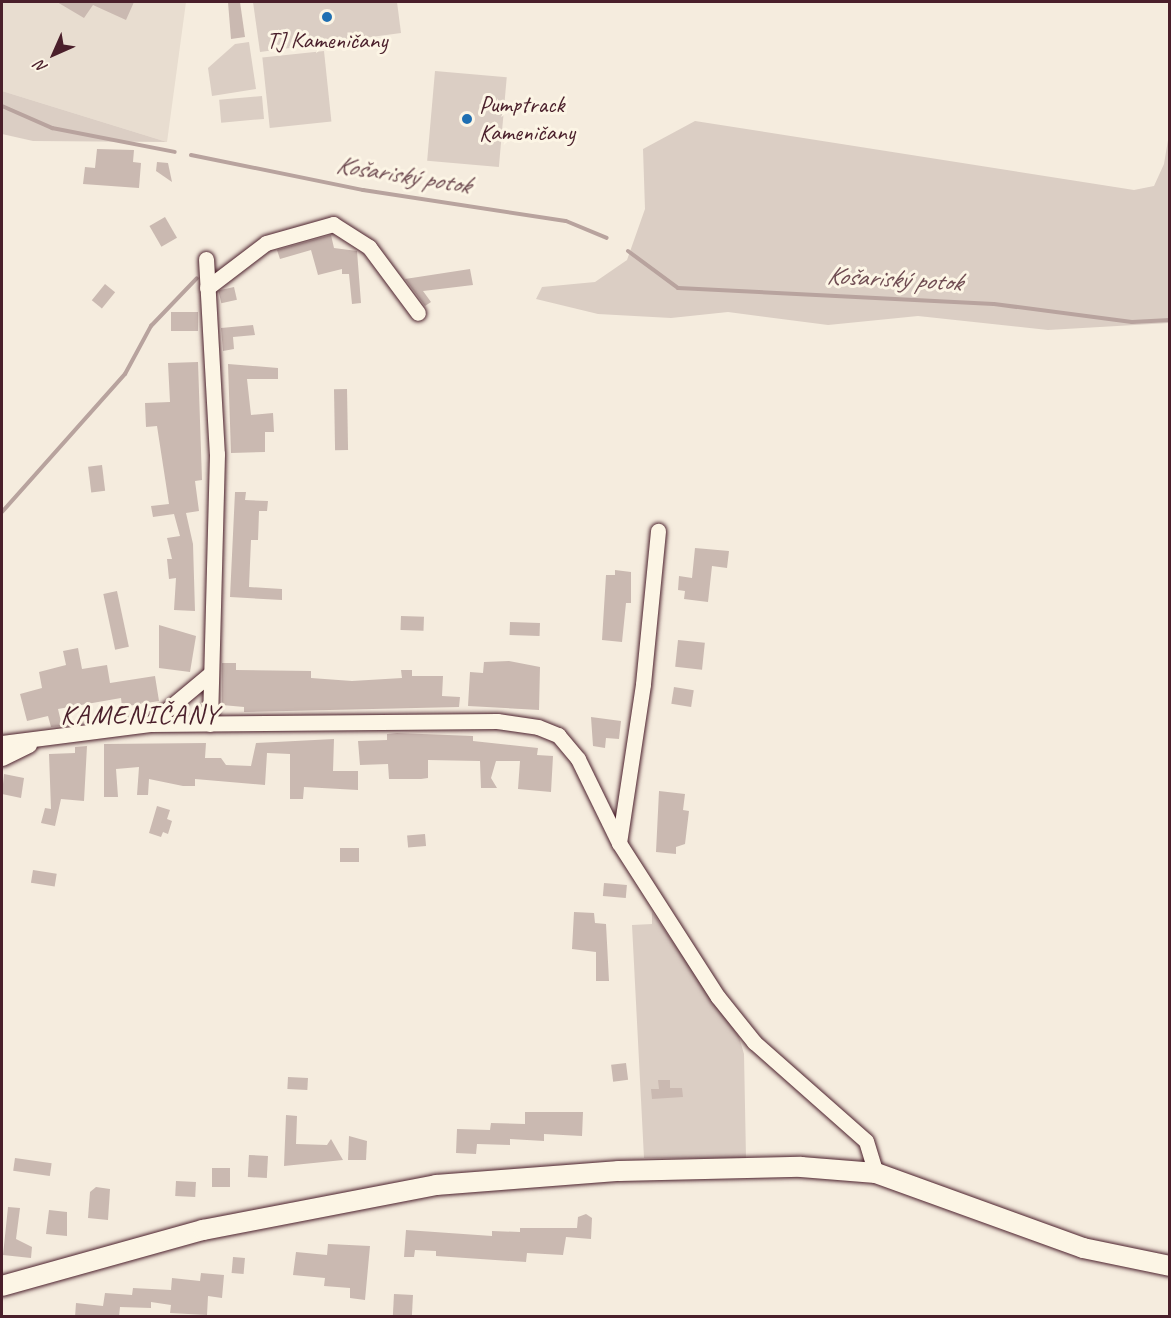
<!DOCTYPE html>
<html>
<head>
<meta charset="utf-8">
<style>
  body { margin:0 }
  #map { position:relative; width:1171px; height:1318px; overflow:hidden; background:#f5ecde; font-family:Caveat,sans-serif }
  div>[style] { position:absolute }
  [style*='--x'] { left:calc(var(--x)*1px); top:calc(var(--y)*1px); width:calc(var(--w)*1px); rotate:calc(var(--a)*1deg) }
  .built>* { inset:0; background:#e8ddd0 }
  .green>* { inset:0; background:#dbcec4; transform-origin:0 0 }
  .stream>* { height:4px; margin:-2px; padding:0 2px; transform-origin:2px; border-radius:2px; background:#b8a39e }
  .building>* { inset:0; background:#cab9b1; transform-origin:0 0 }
  .roads { filter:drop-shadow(0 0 2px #4a1f2b) drop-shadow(0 0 2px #4a1f2b) }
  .minor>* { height:15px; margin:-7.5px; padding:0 7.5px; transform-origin:7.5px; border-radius:7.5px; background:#fcf5e5 }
  .major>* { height:20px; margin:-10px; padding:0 10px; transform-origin:10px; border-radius:10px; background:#fcf5e5 }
  .dots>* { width:16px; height:16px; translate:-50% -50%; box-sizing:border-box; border:3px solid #fcf5e5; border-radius:50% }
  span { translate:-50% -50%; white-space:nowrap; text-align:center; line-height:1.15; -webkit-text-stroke:6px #fcf5e5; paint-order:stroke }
  .poi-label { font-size:24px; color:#4a1f2b }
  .left { translate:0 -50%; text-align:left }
  .water-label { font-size:26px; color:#704d53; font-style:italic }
  .quarter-label { font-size:27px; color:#4a1f2b; letter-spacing:1.5px }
  .frame { position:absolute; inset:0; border:3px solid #4a1f2b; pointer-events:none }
  .north { position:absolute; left:24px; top:24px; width:60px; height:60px; -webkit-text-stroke:4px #fcf5e5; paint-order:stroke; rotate:225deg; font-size:16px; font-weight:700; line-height:24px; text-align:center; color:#4a1f2b }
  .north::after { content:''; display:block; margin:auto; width:21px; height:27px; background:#4a1f2b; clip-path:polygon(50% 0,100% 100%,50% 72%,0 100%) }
</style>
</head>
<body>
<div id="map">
  <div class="built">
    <div style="clip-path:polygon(2px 2px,186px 2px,167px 142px,2px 91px)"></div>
  </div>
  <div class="green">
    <div style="clip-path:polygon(253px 2px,397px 2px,401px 33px,260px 52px)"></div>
    <div style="clip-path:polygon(249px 42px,256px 89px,212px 96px,208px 68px,235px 44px)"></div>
    <div style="left:324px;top:51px;width:71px;height:62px;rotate:84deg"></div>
    <div style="left:435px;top:71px;width:72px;height:90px;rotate:5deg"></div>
    <div style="clip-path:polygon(2px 91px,167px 142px,33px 141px,2px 134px)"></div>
    <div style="left:262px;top:96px;width:23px;height:43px;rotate:85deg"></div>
    <div style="clip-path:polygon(695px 121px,1134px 190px,1154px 186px,1164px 164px,1169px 134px,1169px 323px,1048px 330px,918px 316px,828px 325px,728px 312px,671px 318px,598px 314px,536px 299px,542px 287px,595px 282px,627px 260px,645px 209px,643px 149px)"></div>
    <div style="clip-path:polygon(652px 912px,739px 1037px,744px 1054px,746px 1158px,644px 1158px,632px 925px,652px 924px)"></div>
  </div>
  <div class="stream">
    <div style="--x:2;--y:106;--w:55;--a:23.7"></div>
    <div style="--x:52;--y:128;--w:125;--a:11"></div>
    <div style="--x:191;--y:155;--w:176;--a:11.5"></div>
    <div style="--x:363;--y:190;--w:205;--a:8.7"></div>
    <div style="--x:566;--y:221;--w:44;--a:22.5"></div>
    <div style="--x:628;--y:251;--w:62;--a:36.5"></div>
    <div style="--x:678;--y:288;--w:316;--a:2.9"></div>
    <div style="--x:994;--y:304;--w:139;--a:7.4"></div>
    <div style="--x:1132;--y:322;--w:38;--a:-3"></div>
    <div style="--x:2;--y:512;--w:185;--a:-48.3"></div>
    <div style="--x:125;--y:374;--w:55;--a:-61.6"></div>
    <div style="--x:151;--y:326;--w:66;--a:-46.2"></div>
  </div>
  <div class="building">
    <div style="clip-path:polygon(57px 2px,134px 2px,126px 20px,93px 5px,84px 18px)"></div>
    <div style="clip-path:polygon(228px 2px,240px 2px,245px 37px,231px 39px)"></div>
    <div style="clip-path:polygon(97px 149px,134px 150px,133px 162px,141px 163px,139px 188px,83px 184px,85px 167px,95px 168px)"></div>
    <div style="clip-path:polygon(157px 162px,168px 163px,172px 182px,156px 171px)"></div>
    <div style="left:165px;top:217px;width:24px;height:18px;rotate:60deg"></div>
    <div style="clip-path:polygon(331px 235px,334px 248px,357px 251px,361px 303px,352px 304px,349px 274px,342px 274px,342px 269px,318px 275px,311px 250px,280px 259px,277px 250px)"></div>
    <div style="clip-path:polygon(470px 269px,473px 285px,423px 291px,431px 302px,425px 306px,405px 279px)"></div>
    <div style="left:105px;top:284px;width:13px;height:21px;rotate:39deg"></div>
    <div style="left:234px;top:287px;width:13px;height:16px;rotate:77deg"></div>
    <div style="left:171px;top:312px;width:27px;height:19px"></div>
    <div style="clip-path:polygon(253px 325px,255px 335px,233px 337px,234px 349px,223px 351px,221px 328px)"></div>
    <div style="clip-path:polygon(198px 362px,202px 480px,195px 481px,199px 511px,186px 513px,193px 544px,195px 611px,174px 610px,176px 578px,169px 579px,167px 559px,172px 559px,167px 538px,180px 536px,174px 514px,153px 517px,151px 506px,169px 504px,157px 426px,146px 427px,145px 403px,170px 402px,168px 363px)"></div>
    <div style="clip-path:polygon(228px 364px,278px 368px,278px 379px,247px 379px,251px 415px,273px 413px,274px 432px,265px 432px,265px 452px,231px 453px)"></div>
    <div style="left:347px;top:389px;width:61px;height:13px;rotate:89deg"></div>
    <div style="left:102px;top:465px;width:26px;height:14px;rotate:83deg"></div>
    <div style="clip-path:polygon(235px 492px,246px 492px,245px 500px,268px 501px,267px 511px,259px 511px,258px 540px,251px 540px,249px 587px,282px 589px,282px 600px,230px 597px)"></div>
    <div style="clip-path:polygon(695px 548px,729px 551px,727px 568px,712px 566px,708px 602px,684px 599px,685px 591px,678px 590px,679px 576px,692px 578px)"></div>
    <div style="clip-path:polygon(615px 570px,631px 572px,631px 603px,626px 603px,622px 642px,602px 640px,606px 575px,615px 575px)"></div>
    <div style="left:117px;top:591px;width:57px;height:14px;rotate:78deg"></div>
    <div style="left:401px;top:616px;width:23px;height:14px;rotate:2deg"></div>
    <div style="left:510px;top:622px;width:30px;height:13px;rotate:2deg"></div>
    <div style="clip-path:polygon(159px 625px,196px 636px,190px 672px,159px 668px)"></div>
    <div style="left:678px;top:640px;width:27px;height:27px;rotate:6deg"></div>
    <div style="clip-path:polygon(78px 648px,82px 669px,107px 665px,110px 683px,155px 676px,159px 701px,122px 707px,121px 698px,58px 709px,62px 726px,51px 727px,48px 716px,27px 721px,20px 694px,42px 688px,39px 672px,66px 665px,63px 651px)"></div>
    <div style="clip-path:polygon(509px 661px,540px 667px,539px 710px,468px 706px,470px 672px,483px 673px,484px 662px)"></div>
    <div style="clip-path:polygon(222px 663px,236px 663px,236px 670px,311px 671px,311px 678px,352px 681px,402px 678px,401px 670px,412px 670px,412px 676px,443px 676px,442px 696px,460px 697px,459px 707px,244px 712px,244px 707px,222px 705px)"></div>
    <div style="left:674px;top:687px;width:20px;height:17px;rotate:9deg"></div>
    <div style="clip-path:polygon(591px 717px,621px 721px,619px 739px,606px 738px,605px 748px,593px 746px)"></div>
    <div style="clip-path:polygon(397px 733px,473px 736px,473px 741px,538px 748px,537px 755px,553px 756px,551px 792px,518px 789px,520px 761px,496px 761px,491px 778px,497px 788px,481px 788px,480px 761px,428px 760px,428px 778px,421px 779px,389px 779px,388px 764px,360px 765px,358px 741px,387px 740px,387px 734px)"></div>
    <div style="clip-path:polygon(334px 739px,333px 771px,358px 771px,358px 790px,304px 787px,303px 799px,290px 799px,290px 754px,267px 753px,265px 785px,195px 779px,195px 786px,183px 786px,149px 779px,148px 795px,137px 795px,139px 767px,116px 769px,118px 797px,104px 797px,104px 744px,206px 743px,205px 758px,221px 758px,226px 765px,251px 766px,256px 743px)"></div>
    <div style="clip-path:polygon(87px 746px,84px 801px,61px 799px,55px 826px,41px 823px,45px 808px,51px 809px,49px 754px,75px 753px,75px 747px)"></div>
    <div style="clip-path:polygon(4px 774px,24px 778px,21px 798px,2px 794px)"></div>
    <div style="clip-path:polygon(659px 791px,685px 794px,683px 810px,689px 811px,685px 844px,676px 847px,676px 854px,656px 852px)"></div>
    <div style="clip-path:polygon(157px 806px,170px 810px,167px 819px,172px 821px,168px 834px,163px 832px,161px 837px,149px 833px)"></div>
    <div style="left:425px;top:834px;width:12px;height:18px;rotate:85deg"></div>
    <div style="left:340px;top:848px;width:19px;height:14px"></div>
    <div style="left:33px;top:870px;width:24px;height:13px;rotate:9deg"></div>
    <div style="left:604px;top:883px;width:23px;height:13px;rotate:5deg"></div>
    <div style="clip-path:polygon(574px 912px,594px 913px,595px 923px,606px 924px,609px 981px,596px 981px,596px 952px,572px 949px)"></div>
    <div style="left:626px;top:1063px;width:17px;height:15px;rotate:83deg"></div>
    <div style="left:288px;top:1077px;width:20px;height:12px;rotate:3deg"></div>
    <div style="clip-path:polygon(658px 1080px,670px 1080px,670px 1088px,682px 1088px,683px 1097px,652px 1099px,651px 1089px,659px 1089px)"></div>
    <div style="clip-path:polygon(525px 1112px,583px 1112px,582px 1136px,544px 1134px,544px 1141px,510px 1139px,510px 1145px,477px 1144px,476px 1154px,456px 1153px,457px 1129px,490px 1130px,491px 1123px,525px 1124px)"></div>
    <div style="clip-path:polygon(286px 1115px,297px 1116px,296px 1144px,327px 1145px,331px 1139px,343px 1160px,284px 1166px)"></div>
    <div style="clip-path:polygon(349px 1136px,367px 1141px,366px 1160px,348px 1160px)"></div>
    <div style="left:249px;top:1155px;width:19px;height:22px;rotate:3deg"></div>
    <div style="left:15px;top:1158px;width:37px;height:13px;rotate:8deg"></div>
    <div style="left:212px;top:1168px;width:18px;height:19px"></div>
    <div style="left:176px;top:1181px;width:20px;height:15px;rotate:3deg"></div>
    <div style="clip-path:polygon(96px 1187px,110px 1189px,108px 1220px,88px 1218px,90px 1192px)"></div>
    <div style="clip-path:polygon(8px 1207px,20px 1208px,16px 1239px,32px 1247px,31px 1258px,3px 1255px)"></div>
    <div style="clip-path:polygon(49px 1210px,67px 1212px,67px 1236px,46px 1234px)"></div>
    <div style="clip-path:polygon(586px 1214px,592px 1218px,591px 1239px,566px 1237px,563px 1255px,527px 1253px,526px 1262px,436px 1256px,436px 1251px,415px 1250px,414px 1257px,404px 1257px,406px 1230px,492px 1236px,492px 1231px,520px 1232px,520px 1228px,577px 1228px,578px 1217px)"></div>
    <div style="clip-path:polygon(328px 1244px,370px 1246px,365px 1300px,350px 1298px,350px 1288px,324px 1286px,325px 1278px,293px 1275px,296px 1252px,327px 1255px)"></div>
    <div style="left:233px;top:1257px;width:12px;height:16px;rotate:5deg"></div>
    <div style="clip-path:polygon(201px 1273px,224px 1275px,222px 1298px,208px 1296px,207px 1315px,170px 1313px,171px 1305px,151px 1302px,151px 1308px,120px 1307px,119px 1317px,75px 1317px,76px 1303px,103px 1306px,105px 1293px,132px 1295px,133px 1288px,171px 1290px,172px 1278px,200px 1281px)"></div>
    <div style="left:394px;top:1294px;width:19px;height:23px;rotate:3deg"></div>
  </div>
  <div class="roads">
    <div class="minor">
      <div style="--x:206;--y:259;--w:195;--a:86.8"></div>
      <div style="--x:217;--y:454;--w:270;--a:91.5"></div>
      <div style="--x:207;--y:288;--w:74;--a:-37.3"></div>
      <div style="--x:266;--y:243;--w:70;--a:-15.8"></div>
      <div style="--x:333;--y:224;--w:43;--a:32.6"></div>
      <div style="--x:369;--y:247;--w:82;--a:53.4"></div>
      <div style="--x:150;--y:724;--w:78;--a:-39.8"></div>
      <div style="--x:2;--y:743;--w:149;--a:-7.3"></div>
      <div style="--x:150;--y:724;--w:347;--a:-0.5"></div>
      <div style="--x:497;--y:721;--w:41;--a:8.3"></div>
      <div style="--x:538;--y:727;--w:22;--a:22"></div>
      <div style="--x:558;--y:735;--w:31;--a:50"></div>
      <div style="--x:578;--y:759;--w:93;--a:64"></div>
      <div style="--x:619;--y:843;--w:183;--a:57.3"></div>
      <div style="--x:718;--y:997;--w:58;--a:51.3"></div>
      <div style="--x:754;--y:1042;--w:149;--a:41.5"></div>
      <div style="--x:866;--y:1141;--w:34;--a:73"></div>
      <div style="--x:2;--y:758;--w:30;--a:-26"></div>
      <div style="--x:619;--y:843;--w:161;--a:-81.4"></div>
      <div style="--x:643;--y:684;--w:154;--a:-84.4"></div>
    </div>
    <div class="major">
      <div style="--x:2;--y:1286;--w:209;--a:-15.6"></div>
      <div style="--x:203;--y:1230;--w:237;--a:-10.9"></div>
      <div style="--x:436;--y:1185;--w:184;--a:-4.4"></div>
      <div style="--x:619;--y:1171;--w:182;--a:-1.3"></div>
      <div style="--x:801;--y:1167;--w:75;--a:4.6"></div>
      <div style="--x:876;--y:1173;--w:220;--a:19.9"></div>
      <div style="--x:1083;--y:1248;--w:89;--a:11.7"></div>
    </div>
  </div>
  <div class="dots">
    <div style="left:327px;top:17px;background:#1f6fb2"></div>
    <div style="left:467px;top:119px;background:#1f6fb2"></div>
  </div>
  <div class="poi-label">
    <span style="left:327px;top:41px">TJ Kameničany</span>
    <span class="left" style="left:479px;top:119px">Pumptrack<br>Kameničany</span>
  </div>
  <div class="water-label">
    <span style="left:403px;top:175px;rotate:9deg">Košariský potok</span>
    <span style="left:894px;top:279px;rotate:3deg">Košariský potok</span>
  </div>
  <div class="quarter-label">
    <span style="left:140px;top:715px">KAMENIČANY</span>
  </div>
  <div class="frame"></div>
  <div class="north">N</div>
</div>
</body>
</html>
